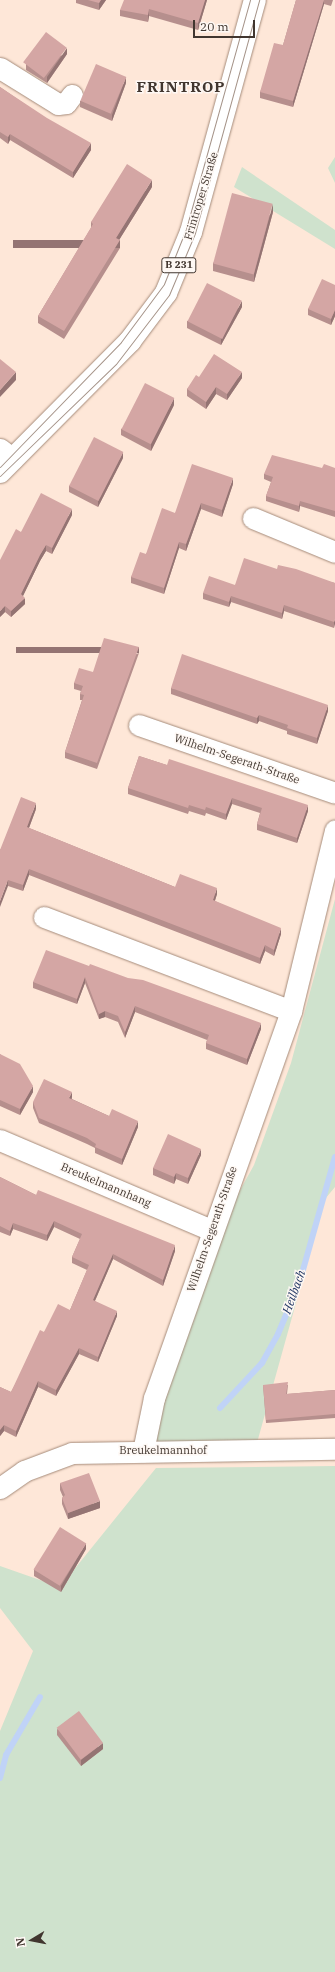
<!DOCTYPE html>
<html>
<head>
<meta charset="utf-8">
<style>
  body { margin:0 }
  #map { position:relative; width:335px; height:1972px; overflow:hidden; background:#fee7d8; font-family:"IBM Plex Serif",serif }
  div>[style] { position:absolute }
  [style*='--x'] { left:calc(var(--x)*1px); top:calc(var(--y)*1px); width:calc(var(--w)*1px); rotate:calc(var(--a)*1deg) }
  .green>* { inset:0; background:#cfe2cd }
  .stream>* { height:6px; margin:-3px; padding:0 3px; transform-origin:3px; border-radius:3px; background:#c0d3f7 }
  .roads { filter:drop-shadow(0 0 1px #a58b7a) drop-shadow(0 0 1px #a58b7a) }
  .street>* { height:21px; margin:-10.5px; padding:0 10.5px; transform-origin:10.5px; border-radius:10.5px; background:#fff }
  .primary>* { height:22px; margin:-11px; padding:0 11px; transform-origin:11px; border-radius:11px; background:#fff }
  .tram>* { height:1px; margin:-0.5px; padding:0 0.5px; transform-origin:0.5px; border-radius:0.5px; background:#a59388 }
  .wall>* { inset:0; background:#b68f8d }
  .shaded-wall>* { inset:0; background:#947473; transform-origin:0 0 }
  .building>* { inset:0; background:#d4a6a4; transform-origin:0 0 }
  span { translate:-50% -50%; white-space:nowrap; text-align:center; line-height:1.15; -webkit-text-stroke:3px #fef8f4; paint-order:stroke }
  .shield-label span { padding:1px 3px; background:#fef8f4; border:1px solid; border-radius:3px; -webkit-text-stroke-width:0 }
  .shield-label { font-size:10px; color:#41362f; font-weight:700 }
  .street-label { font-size:11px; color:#41362f }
  .water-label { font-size:12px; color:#213764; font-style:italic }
  .district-label { font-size:15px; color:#41362f; font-weight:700; letter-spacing:1px }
  .north { position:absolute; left:12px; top:1920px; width:40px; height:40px; -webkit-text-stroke:3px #fef8f4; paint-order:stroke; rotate:260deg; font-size:11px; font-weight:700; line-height:16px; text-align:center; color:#41362f }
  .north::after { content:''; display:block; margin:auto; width:14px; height:18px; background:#41362f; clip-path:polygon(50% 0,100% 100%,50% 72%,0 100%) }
  .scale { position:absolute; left:193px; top:20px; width:62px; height:18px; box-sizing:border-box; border:2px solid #41362f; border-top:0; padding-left:5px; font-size:12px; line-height:14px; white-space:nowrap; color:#41362f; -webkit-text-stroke:3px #fef8f4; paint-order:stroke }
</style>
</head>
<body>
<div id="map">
  <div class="green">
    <div style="clip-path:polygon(335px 157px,335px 183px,328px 168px)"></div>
    <div style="clip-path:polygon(242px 167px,335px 230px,335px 249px,234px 187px)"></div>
    <div style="clip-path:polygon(335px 899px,335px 1187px,325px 1199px,255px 1450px,145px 1451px,223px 1221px,254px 1165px,291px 1063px)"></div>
    <div style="clip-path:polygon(335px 1466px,335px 1972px,0 1972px,0 1731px,33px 1651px,0 1608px,0 1566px,60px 1587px,156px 1468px)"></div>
  </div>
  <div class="stream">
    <div style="--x:220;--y:1408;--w:62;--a:-47"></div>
    <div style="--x:262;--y:1363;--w:33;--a:-61"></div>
    <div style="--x:278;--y:1334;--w:54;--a:-67.2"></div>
    <div style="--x:299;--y:1284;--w:132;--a:-74.2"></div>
    <div style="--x:0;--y:1778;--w:24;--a:-75"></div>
    <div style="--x:6;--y:1755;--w:67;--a:-59.6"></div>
  </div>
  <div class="roads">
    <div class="street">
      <div style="--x:0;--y:68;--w:68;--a:31.8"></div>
      <div style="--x:58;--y:104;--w:8;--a:-7"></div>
      <div style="--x:66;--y:103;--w:10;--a:-53"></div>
      <div style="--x:0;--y:449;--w:16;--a:38"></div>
      <div style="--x:253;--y:518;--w:89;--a:22.5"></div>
      <div style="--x:139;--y:725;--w:207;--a:19.1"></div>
      <div style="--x:44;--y:917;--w:264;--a:20.8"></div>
      <div style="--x:0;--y:1140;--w:229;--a:23.1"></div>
      <div style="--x:143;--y:1451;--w:54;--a:-78.3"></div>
      <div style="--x:154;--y:1398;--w:411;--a:-70.5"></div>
      <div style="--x:291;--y:1011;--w:186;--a:-76.3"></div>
      <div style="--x:0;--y:1488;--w:29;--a:-35"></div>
      <div style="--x:24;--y:1471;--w:51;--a:-20.6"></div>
      <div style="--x:72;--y:1453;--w:263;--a:-0.9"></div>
    </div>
    <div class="primary">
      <div style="--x:0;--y:472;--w:185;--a:-45.2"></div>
      <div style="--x:130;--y:341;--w:60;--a:-53.1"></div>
      <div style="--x:166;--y:293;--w:66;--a:-67.7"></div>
      <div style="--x:191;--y:232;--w:241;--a:-74.6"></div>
    </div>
  </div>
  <div class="tram">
    <div style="--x:0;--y:467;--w:174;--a:-45.9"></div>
    <div style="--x:121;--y:342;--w:72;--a:-53.4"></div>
    <div style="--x:164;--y:284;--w:59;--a:-68.2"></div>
    <div style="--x:186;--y:229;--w:238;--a:-74.4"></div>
    <div style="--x:0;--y:476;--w:161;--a:-44"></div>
    <div style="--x:116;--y:364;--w:87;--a:-52.5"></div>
    <div style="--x:169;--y:295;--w:67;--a:-67.2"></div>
    <div style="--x:195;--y:233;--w:242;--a:-74.6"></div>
  </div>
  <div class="wall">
    <div style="clip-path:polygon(76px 0,106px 0,99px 10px,76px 3px)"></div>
    <div style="clip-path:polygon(207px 0,198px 30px,149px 16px,148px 22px,120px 16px,120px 10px)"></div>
    <div style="clip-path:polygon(296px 0,333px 0,331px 6px,324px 4px,293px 107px,260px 98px,260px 92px,283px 45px)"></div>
    <div style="clip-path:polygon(67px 54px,47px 83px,26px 70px,26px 64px)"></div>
    <div style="clip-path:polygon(126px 83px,112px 121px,80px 107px,80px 101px)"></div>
    <div style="clip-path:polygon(0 87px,91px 150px,73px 178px,10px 140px,8px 144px,0 138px)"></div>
    <div style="clip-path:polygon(152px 187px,119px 240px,120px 248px,64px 339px,38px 323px,38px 316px,91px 228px,91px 222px)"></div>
    <div style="clip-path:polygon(273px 212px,254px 282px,213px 271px,213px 263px)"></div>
    <div style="clip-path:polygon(335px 285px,335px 316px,331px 325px,308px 315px,308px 309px)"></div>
    <div style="clip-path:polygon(242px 307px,221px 345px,187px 328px,187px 321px)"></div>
    <div style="clip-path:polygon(199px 377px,242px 378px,227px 400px,216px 394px,206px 409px,187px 396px,187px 389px)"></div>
    <div style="clip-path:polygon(174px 405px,151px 451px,121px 435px,121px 429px)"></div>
    <div style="clip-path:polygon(123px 458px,98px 507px,69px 492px,69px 486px)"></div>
    <div style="clip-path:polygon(322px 468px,335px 468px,335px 517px,300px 506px,299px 512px,266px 501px,266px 496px,271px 482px,264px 479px,264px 474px)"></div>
    <div style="clip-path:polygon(233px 484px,222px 517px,201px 509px,186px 551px,179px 548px,164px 594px,131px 583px,131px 577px,146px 554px,175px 513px)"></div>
    <div style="clip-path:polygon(72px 515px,52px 554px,46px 551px,40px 561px,23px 596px,25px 604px,11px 617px,5px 612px,0 617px,21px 532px)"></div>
    <div style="clip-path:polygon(277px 569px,335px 583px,334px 628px,284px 611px,282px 619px,231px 602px,229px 607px,203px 599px,203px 593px,235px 585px)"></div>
    <div style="clip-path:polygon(139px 653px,97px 769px,65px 758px,65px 752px,82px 700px,80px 700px,80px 694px,81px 691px,74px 689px,74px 683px,93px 672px)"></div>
    <div style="clip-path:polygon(171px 688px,328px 711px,317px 744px,287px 734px,287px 731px,259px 721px,257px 724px,171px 694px)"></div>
    <div style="clip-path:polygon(139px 756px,308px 811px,297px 843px,257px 830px,257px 824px,260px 813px,232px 804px,226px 820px,206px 813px,205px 816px,189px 811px,188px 814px,128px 794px,128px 788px)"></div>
    <div style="clip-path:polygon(36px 809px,29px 828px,175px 887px,217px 894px,215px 901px,281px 934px,274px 956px,265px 951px,260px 964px,29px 875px,23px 891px,8px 886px,0 850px)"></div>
    <div style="clip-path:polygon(89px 966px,261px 1029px,247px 1065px,206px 1049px,206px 1043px,207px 1040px,135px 1012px,125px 1038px,118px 1022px,105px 1017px,99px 1019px,85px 983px,77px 1004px,33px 988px,33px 982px)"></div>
    <div style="clip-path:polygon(0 1054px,33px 1092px,20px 1115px,0 1106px)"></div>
    <div style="clip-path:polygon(72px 1097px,72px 1099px,109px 1116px,138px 1127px,122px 1165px,95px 1153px,95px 1148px,87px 1144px,39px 1123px,33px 1108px,33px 1102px)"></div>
    <div style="clip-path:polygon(201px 1155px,188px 1184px,176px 1179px,174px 1184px,153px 1175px,153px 1168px)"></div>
    <div style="clip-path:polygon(0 1177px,36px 1195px,175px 1251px,163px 1286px,113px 1259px,95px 1301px,117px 1316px,98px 1362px,79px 1354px,56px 1396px,38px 1387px,16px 1437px,4px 1431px,0 1436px,0 1387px,11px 1392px,44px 1332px,70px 1310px,87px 1270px,72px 1263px,72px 1257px,80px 1239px,54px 1227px,47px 1241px,13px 1229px,10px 1236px,0 1232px)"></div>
    <div style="clip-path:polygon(263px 1385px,288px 1385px,287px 1394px,335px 1390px,335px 1418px,266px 1423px)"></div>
    <div style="clip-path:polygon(60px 1483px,100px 1508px,68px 1519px,62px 1504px,62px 1498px,63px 1497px,60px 1490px)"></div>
    <div style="clip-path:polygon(86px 1549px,61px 1592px,34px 1576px,34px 1570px)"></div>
    <div style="clip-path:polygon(57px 1729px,103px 1749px,81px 1766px,57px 1735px)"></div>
  </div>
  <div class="shaded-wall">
    <div style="clip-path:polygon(101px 0,106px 0,99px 10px,99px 3px)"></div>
    <div style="clip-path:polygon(205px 0,207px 0,198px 30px,198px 23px)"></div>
    <div style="clip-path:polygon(324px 0,324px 4px,293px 107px,293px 101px)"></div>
    <div style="clip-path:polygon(149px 9px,149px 16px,148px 22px,148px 15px)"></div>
    <div style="clip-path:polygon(67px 48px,67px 54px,47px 83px,47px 77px)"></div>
    <div style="clip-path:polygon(126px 77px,126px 83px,112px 121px,112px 115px)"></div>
    <div style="clip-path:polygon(10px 134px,10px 140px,8px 144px,8px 137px)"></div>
    <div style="clip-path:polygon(91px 143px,91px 150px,73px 178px,73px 172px)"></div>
    <div style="clip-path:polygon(152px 180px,152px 187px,116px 245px,116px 238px)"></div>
    <div style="clip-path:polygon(273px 204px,273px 212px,254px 282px,254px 274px)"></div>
    <div style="left:120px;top:240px;width:8px;height:107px;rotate:90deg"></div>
    <div style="clip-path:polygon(242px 301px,242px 307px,221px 345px,221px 339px)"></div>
    <div style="clip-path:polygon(335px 310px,335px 316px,331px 325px,331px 319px)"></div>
    <div style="clip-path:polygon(16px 372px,16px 380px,0 397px,0 390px)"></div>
    <div style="clip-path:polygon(242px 372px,242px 378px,227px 400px,227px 394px)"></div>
    <div style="clip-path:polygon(216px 387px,216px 394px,206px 409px,206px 402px)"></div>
    <div style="clip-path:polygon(174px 398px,174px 405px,151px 451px,151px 444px)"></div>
    <div style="clip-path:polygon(123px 452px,123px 458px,98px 507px,98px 501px)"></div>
    <div style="clip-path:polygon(233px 478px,233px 484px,222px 517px,222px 510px)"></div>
    <div style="clip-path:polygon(300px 501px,300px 506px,299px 512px,299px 506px)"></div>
    <div style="clip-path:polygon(201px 503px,201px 509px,186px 551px,186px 544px)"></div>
    <div style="clip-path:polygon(72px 509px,72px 515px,52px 554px,52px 548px)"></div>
    <div style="clip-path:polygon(179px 542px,179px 548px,164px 594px,164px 588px)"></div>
    <div style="clip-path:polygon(46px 545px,46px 551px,40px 561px,21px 600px,21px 594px,40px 555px)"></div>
    <div style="clip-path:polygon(231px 596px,231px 602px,229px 607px,229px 602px)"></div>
    <div style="clip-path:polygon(25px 598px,25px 604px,11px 617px,11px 611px)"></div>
    <div style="clip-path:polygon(284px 605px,284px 611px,282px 619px,282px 613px)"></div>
    <div style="clip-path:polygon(5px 606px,5px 612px,0 617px,0 611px)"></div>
    <div style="clip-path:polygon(335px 619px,335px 624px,334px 628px,334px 622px)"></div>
    <div style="left:139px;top:647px;width:6px;height:123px;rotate:90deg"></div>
    <div style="clip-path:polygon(328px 705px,328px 711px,317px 744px,317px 738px)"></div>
    <div style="clip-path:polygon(259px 715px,259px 721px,257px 724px,257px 718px)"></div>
    <div style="clip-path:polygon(232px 798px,232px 804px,226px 820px,226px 814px)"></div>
    <div style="clip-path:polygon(36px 803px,36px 809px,27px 833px,27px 827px)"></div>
    <div style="clip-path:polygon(308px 805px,308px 811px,297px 843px,297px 838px)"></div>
    <div style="clip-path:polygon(29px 869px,29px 875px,23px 891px,23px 885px)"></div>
    <div style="clip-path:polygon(8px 880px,8px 886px,0 907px,0 901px)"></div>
    <div style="clip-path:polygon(217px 888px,217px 894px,213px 906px,213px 900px)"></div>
    <div style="clip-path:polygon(281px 928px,281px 934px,274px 956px,274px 950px)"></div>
    <div style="clip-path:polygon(265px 945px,265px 951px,260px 964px,260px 958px)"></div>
    <div style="clip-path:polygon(85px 977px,85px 983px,77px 1004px,77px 999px)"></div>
    <div style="clip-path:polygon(135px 1006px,135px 1012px,125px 1038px,125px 1032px)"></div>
    <div style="clip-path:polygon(105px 1011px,105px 1017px,99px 1019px,99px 1014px)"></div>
    <div style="clip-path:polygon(261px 1023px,261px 1029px,247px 1065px,247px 1059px)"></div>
    <div style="clip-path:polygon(33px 1086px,33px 1092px,20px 1115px,20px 1109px)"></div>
    <div style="clip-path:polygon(72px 1092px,72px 1097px,69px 1104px,69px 1098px)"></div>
    <div style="clip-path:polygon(138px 1121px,138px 1127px,122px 1165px,122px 1159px)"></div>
    <div style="clip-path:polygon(201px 1149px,201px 1155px,188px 1184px,188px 1178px)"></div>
    <div style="clip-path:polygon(176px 1173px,176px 1179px,174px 1184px,174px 1177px)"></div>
    <div style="clip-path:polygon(54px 1221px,54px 1227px,47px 1241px,47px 1235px)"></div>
    <div style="clip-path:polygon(13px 1223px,13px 1229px,10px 1236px,10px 1231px)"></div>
    <div style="clip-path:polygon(175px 1245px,175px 1251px,163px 1286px,163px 1280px)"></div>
    <div style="clip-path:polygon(113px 1254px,113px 1259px,93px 1305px,93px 1300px)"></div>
    <div style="clip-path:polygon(117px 1311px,117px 1316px,98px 1362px,98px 1357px)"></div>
    <div style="clip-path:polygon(79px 1348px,79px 1354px,56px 1396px,56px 1390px)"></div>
    <div style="clip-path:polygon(38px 1381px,38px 1387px,16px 1437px,16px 1431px)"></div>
    <div style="clip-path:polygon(4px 1425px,4px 1431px,0 1436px,0 1430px)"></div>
    <div style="clip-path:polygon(100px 1501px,100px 1508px,68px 1519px,68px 1513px)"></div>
    <div style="clip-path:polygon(86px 1543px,86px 1549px,61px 1592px,61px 1586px)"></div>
    <div style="clip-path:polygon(103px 1743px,103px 1749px,81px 1766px,81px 1760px)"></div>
  </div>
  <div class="building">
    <div style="clip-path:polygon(88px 0,101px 0,99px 3px)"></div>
    <div style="clip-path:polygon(124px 0,205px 0,198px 23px,149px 9px,148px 15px,120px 10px)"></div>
    <div style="clip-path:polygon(296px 0,324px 0,293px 101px,260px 92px,274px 43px,283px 45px)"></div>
    <div style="left:46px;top:32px;width:26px;height:38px;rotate:37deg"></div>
    <div style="left:96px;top:64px;width:33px;height:40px;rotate:23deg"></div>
    <div style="clip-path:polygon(0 87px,47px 118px,91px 143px,73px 172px,10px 134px,8px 137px,0 132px)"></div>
    <div style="clip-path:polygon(127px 164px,152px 180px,116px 238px,120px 240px,64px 331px,38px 316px,93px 224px,91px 222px)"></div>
    <div style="left:232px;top:193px;width:42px;height:73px;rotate:15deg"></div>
    <div style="clip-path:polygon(322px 279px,335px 285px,335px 310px,331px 319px,308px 309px)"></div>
    <div style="left:207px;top:283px;width:39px;height:43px;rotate:27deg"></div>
    <div style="clip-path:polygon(214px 354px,242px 372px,227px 394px,216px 387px,206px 402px,187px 389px,196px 375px,199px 377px)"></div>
    <div style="clip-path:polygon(0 359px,16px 372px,0 390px)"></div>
    <div style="left:145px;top:383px;width:33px;height:52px;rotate:27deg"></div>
    <div style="left:94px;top:437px;width:33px;height:55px;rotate:27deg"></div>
    <div style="clip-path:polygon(272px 455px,322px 468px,324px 464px,335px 468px,335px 511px,300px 501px,299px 506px,266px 496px,273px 477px,264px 474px)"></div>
    <div style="clip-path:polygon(192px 464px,233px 478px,222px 510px,201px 503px,186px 544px,179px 542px,164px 588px,131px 577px,140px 552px,146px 554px,162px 508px,175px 513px)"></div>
    <div style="clip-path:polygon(41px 493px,72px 509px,52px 548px,46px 545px,40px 555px,21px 594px,25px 598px,11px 611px,5px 606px,0 611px,0 560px,16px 529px,21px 532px)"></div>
    <div style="clip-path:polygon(244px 558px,277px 569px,278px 565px,296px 569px,335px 583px,335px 619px,334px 622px,284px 605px,282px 613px,231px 596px,229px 602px,203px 593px,209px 576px,235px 585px)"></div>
    <div style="clip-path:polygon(104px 638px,139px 647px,97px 763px,65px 752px,84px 695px,80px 694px,83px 686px,74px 683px,79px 668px,93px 672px)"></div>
    <div style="clip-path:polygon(182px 654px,328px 705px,317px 738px,287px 728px,288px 725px,259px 715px,257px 718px,171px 688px)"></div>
    <div style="clip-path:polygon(139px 756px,167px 765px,169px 759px,308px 805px,297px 838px,257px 824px,262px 808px,232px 798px,226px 814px,206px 807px,205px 810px,189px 805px,188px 808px,128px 788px)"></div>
    <div style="clip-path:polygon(21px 797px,36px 803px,27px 827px,175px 887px,180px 874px,217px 888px,213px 900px,281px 928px,274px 950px,265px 945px,260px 958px,29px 869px,23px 885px,8px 880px,0 901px,0 850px)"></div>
    <div style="clip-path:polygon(46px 950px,89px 966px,90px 964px,128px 978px,143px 980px,261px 1023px,247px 1059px,206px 1043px,209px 1035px,135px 1006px,125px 1032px,118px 1016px,105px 1011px,99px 1014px,85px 977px,77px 999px,33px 982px)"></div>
    <div style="clip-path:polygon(0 1054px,20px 1064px,33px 1086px,20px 1109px,0 1100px)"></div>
    <div style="clip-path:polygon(44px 1079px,72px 1092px,69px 1098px,109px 1116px,112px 1109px,138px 1121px,122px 1159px,95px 1147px,96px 1144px,87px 1138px,39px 1118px,33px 1102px)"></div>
    <div style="clip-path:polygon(168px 1134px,201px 1149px,188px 1178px,176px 1173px,174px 1177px,153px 1168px)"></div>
    <div style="clip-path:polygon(0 1177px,36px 1195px,38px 1190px,175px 1245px,163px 1280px,113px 1254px,93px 1300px,117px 1311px,98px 1357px,79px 1348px,56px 1390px,38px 1381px,16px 1431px,4px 1425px,0 1430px,0 1387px,11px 1392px,40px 1330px,44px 1332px,58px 1304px,70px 1310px,89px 1265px,72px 1257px,82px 1234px,54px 1221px,47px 1235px,13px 1223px,10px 1231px,0 1226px)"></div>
    <div style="clip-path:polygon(288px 1382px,286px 1394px,335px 1390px,335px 1414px,266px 1420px,263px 1385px)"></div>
    <div style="clip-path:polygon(89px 1473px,100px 1501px,68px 1513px,62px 1498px,65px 1495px,60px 1483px)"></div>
    <div style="left:60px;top:1527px;width:31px;height:50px;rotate:32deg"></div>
    <div style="left:79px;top:1711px;width:40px;height:28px;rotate:53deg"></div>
  </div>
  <div class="shield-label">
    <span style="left:179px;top:265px">B 231</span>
  </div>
  <div class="street-label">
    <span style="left:201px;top:196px;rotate:-73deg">Frintroper Straße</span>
    <span style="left:237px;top:759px;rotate:19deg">Wilhelm-Segerath-Straße</span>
    <span style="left:106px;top:1185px;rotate:23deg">Breukelmannhang</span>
    <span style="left:212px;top:1229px;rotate:-71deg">Wilhelm-Segerath-Straße</span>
    <span style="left:163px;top:1450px">Breukelmannhof</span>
  </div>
  <div class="water-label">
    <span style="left:294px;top:1292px;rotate:-70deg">Heilbach</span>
  </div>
  <div class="district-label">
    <span style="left:181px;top:87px">FRINTROP</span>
  </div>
  <div class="north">N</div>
  <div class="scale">20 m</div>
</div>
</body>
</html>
